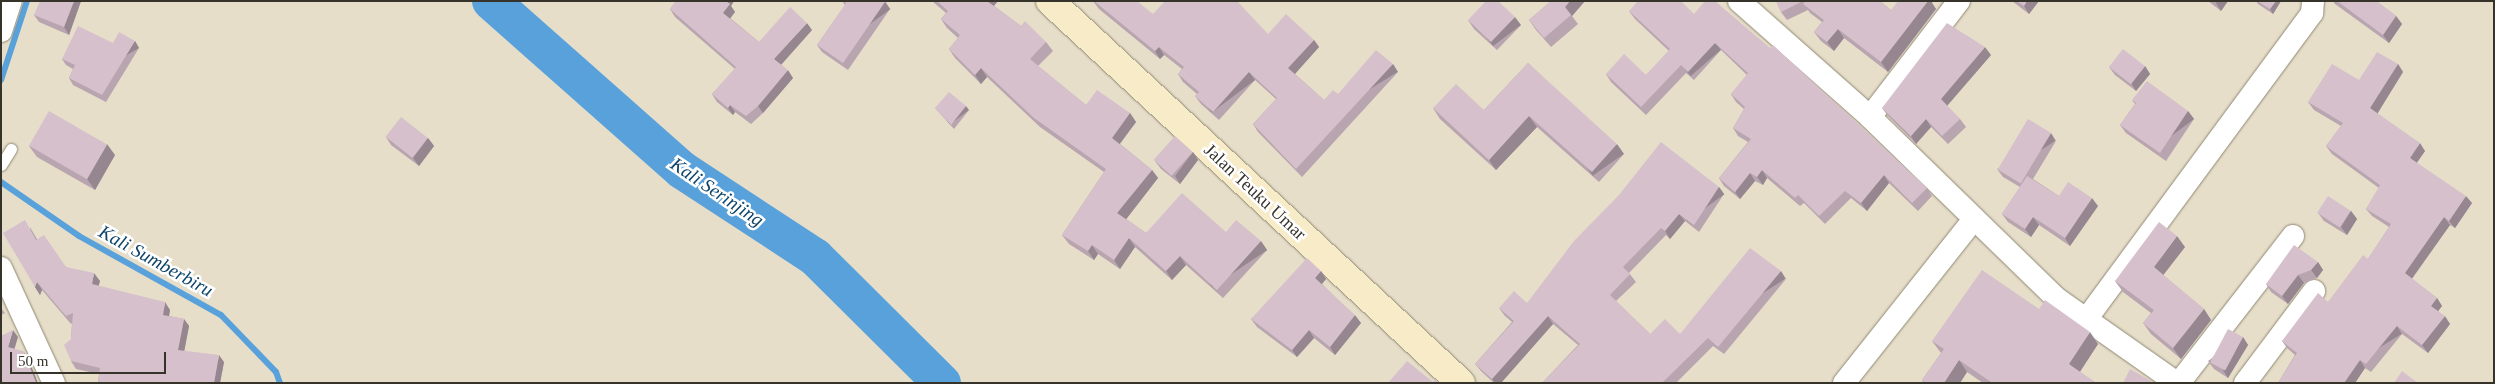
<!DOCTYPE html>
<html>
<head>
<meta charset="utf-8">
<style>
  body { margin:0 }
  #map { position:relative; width:2495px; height:384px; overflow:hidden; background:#e6dec9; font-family:Georgia,serif }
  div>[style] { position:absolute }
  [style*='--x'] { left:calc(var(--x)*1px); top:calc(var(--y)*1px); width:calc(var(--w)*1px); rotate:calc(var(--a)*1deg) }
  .stream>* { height:6px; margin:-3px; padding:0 3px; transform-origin:3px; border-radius:3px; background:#59a1da }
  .river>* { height:38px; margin:-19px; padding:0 19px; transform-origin:19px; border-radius:19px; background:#59a1da }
  .roads { filter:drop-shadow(0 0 1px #8f8874) drop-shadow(0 0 1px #8f8874) }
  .service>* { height:11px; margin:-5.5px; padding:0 5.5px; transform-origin:5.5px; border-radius:5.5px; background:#fff }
  .minor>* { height:22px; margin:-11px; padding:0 11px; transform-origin:11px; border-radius:11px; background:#fff }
  .secondary>* { height:28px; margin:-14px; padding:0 14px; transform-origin:14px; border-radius:14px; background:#f8ebc8 }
  .wall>* { inset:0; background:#b8a5af }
  .shaded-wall>* { inset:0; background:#96868f; transform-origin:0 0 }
  .building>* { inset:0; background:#d6c0cc; transform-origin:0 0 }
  span { translate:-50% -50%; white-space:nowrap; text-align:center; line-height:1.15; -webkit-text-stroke:5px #fff; paint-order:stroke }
  .street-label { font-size:18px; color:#36332a }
  .water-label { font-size:19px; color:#0d446a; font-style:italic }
  .frame { position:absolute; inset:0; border:2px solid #36332a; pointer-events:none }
  .scale { position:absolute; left:10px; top:352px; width:156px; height:22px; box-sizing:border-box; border:2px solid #36332a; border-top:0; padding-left:6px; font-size:15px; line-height:18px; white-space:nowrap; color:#36332a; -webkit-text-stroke:4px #fff; paint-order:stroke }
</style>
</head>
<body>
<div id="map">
  <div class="stream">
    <div style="--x:1;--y:80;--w:83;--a:-71.8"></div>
    <div style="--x:1;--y:182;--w:95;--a:34.7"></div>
    <div style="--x:79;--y:236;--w:162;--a:29.1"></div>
    <div style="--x:221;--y:315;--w:79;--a:46"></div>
    <div style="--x:276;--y:372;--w:12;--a:70"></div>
  </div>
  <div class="river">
    <div style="--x:491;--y:1;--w:255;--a:41.5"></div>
    <div style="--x:682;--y:170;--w:159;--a:33.2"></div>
    <div style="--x:815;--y:257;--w:179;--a:44.8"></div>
  </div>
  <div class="roads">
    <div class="service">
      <div style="--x:1;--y:165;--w:19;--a:-58"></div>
    </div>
    <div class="minor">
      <div style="--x:1739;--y:1;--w:175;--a:41.5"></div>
      <div style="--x:1870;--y:117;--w:260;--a:44.2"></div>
      <div style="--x:2056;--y:298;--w:148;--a:35.1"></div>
      <div style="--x:1;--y:31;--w:32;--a:-72"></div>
      <div style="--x:1870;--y:117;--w:146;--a:-52.5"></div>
      <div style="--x:1;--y:268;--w:127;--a:65.3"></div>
      <div style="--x:2085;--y:321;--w:383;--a:-53.6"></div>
      <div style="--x:2312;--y:13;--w:12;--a:-85"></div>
      <div style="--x:1844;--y:383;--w:209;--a:-51.6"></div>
      <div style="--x:2179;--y:383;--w:186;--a:-52.2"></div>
      <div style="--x:2245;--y:383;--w:115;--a:-53.1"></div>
    </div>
    <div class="secondary">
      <div style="--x:1050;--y:1;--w:561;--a:42.91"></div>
    </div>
  </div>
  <div class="wall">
    <div style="clip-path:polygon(81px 1px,69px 35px,39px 22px,34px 15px)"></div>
    <div style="clip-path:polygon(676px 1px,734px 1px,731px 6px,735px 12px,730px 18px,759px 42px,812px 30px,781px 65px,793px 78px,763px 113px,751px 124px,735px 112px,733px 115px,717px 102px,712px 94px,735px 69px,675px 17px,670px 9px)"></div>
    <div style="clip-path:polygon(842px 1px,885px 1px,890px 9px,848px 70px,822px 52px,817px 45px,845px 5px)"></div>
    <div style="clip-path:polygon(932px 1px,998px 1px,994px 6px,1021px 26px,1046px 42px,1053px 51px,1038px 66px,1086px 105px,1130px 113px,1136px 122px,1120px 144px,1152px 170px,1158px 178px,1126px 219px,1146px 233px,1226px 232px,1267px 250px,1223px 298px,1186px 265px,1172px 280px,1135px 247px,1120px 269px,1098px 254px,1094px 260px,1069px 244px,1062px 235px,1104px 172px,1040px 127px,987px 77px,981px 84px,955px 58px,949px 49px,958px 38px,947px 28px,941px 19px,946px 13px)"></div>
    <div style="clip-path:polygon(1093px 1px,1153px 14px,1268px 34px,1314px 40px,1319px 47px,1295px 74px,1324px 100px,1338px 94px,1393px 64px,1398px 72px,1302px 177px,1258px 132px,1253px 124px,1276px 99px,1255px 80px,1219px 120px,1201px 104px,1195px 96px,1197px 94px,1183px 82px,1178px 74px,1182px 69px,1164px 55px,1160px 59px,1099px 9px)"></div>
    <div style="clip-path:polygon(1551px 1px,1585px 1px,1572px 16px,1578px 24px,1551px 47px,1536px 30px,1529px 20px)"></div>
    <div style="clip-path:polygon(1776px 1px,1880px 1px,1891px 10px,1932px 3px,1936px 9px,1888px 72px,1844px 38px,1834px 51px,1821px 41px,1814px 32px,1822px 22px,1810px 13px,1808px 10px,1787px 20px,1781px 12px)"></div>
    <div style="clip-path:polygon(2012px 1px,2039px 1px,2029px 14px)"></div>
    <div style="clip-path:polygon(2208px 1px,2228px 1px,2221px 11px)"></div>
    <div style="clip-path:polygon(2256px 1px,2281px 1px,2273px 14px,2258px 4px)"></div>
    <div style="clip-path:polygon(2333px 1px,2376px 1px,2396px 16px,2402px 24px,2389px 43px,2335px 4px)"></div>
    <div style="clip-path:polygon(1629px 11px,1694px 14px,1927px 188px,1932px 196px,1918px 211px,1889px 183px,1867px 211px,1851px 198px,1825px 224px,1804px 203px,1800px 206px,1767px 178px,1763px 185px,1755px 181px,1740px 199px,1724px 186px,1719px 178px,1748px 142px,1738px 136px,1733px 128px,1744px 109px,1736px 102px,1731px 94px,1747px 75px,1721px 50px,1694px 80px,1686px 73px,1646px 115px,1611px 82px,1606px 74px,1646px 75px,1669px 51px,1635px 19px)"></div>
    <div style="clip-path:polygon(1468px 20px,1521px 25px,1497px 50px,1474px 29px)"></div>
    <div style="clip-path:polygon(135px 41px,139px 48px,106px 102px,73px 85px,69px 78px,73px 69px,66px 65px,62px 59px,113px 43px)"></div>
    <div style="clip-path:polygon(1991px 55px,1947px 106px,1960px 119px,1966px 127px,1948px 144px,1931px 127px,1916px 144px,1888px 116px,1882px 108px)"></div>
    <div style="clip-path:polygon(1528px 63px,1624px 154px,1599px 182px,1537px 127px,1496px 170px,1440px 119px,1433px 108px,1484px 110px)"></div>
    <div style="clip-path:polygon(2398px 64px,2403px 72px,2377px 113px,2425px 151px,2417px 163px,2472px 203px,2455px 228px,2450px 225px,2412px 279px,2437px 298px,2442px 306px,2438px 311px,2450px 324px,2428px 353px,2402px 334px,2371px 372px,2365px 368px,2355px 383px,2278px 383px,2295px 355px,2287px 348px,2282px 341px,2328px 302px,2368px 259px,2389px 227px,2372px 216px,2366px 209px,2379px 188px,2332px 154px,2326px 146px,2341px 126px,2314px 110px,2308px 102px)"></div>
    <div style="clip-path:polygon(2145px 66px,2150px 74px,2136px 91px,2115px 75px,2109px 67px)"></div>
    <div style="clip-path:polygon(2132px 100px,2188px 111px,2194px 119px,2166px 161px,2126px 133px,2120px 125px,2135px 104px)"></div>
    <div style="clip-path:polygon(935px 108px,969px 110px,954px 129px)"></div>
    <div style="clip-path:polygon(386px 137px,428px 138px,434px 146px,419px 166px,391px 145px)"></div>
    <div style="clip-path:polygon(2056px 141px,2033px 179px,2059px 196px,2098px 206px,2070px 246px,2039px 225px,2031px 237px,2008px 222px,2002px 214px,2020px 187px,2003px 177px,1997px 169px)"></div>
    <div style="clip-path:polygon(29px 146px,115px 155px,95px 190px,37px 157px)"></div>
    <div style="clip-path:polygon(1193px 152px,1198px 160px,1180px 184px,1161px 169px,1155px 161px)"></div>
    <div style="clip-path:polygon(1719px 187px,1724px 194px,1699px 232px,1685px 221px,1670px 239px,1666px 235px,1629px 273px,1636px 282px,1616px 301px,1650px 334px,1680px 334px,1786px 279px,1724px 354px,1713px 346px,1676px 383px,1542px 383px,1578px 345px,1553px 324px,1501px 383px,1494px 383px,1481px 371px,1475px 364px,1512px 322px,1505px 316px,1499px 308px,1527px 303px)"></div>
    <div style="clip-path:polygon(2351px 211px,2357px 219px,2347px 235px,2324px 221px,2318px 213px)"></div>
    <div style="clip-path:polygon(30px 227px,37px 239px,66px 267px,100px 281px,98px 286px,170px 310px,169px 316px,184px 319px,189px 326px,184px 351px,224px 362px,220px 383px,98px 383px,99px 374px,76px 369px,71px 361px,71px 339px,72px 323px,71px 324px,42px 290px,40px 295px,35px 287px)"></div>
    <div style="clip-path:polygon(2185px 247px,2163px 275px,2204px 309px,2211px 320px,2181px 359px,2151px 334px,2143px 323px,2151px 313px,2123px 292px,2115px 281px)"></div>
    <div style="clip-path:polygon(2318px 262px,2323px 270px,2317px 278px,2304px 283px,2288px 304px,2271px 292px,2266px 284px)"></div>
    <div style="clip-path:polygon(1321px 271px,1326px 279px,1322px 284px,1361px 323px,1335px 355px,1314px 338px,1297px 357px,1257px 327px,1251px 319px)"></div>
    <div style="clip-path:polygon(1px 308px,5px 313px,1px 315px)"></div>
    <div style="clip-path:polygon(2039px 309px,2098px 344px,2080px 372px,2096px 383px,1983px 383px,1967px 372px,1960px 383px,1924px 383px,1922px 380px,1941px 353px,1932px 341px)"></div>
    <div style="clip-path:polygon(2243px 337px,2248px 345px,2228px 378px,2214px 369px,2208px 361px)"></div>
  </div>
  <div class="shaded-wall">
    <div style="clip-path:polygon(74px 1px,81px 1px,69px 35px,64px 27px)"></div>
    <div style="clip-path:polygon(725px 1px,734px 1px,731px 6px,735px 12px,729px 20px,723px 13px)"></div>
    <div style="clip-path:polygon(986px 1px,998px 1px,991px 9px)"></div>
    <div style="clip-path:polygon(1570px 1px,1585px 1px,1572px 16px,1565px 7px)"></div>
    <div style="clip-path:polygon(1928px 1px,1933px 1px,1932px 3px,1936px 9px,1888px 72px,1881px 62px)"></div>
    <div style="clip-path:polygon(2027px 1px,2039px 1px,2029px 14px,2024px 6px)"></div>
    <div style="clip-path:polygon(2217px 1px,2228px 1px,2221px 11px,2216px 3px)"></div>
    <div style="clip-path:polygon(2276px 1px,2281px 1px,2273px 14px,2270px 9px)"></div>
    <div style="left:885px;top:2px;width:9px;height:74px;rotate:54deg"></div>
    <div style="clip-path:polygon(2396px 16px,2402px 24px,2389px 43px,2383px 35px)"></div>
    <div style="left:1515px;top:17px;width:10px;height:35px;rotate:53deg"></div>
    <div style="clip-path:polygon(807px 23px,812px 30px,779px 67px,774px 59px)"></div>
    <div style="clip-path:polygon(1838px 29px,1844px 38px,1834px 51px,1827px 42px)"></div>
    <div style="clip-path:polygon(1314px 40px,1319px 47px,1293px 76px,1288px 68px)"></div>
    <div style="left:135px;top:41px;width:8px;height:63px;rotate:60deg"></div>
    <div style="left:1715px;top:43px;width:9px;height:40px;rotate:49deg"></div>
    <div style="clip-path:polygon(1159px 47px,1164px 55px,1160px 59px,1155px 51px)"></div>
    <div style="clip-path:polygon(1985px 47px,1991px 55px,1946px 107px,1941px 99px)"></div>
    <div style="left:1393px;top:64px;width:9px;height:143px;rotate:58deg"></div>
    <div style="clip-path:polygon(2398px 64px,2403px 72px,2376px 116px,2370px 108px)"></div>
    <div style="clip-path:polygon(2145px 66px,2150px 74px,2136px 91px,2131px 83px)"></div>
    <div style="clip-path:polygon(981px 68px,987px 77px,981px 84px,975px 75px)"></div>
    <div style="clip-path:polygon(788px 70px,793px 78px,763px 113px,758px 106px)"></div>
    <div style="left:1249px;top:72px;width:10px;height:54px;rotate:53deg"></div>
    <div style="clip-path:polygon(730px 105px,735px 112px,733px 115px,728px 108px)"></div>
    <div style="left:966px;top:106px;width:5px;height:24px;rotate:53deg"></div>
    <div style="left:2188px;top:111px;width:10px;height:50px;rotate:53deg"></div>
    <div style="clip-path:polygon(1130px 113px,1136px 122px,1118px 146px,1112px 138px)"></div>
    <div style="clip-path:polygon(1529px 116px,1537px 127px,1496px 170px,1489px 160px)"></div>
    <div style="clip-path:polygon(1926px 119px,1931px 127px,1916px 144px,1911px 136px)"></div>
    <div style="left:2051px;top:133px;width:9px;height:59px;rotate:58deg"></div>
    <div style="clip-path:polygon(428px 138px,434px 146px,419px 166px,413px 158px)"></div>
    <div style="clip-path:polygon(2420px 143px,2425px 151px,2415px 165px,2410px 158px)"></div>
    <div style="clip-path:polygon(107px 144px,115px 155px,95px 190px,87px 179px)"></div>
    <div style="left:1617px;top:144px;width:12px;height:38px;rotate:55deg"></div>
    <div style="clip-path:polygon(1193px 152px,1198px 160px,1180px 184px,1175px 176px)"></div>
    <div style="clip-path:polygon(1152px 170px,1158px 178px,1124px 222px,1117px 213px)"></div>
    <div style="clip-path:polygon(1762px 170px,1767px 178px,1763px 185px,1757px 177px)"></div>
    <div style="clip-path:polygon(1750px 173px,1755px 181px,1740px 199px,1735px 192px)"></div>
    <div style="clip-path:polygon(1884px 175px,1889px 183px,1867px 211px,1861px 203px)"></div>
    <div style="left:1719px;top:187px;width:9px;height:45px;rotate:54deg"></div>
    <div style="clip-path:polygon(2466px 196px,2472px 203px,2455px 228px,2449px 221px)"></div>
    <div style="clip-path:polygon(2092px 198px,2098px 206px,2070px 246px,2065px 238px)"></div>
    <div style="clip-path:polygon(2351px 211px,2357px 219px,2347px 235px,2341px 227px)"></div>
    <div style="clip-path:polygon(1679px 214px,1685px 221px,1670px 239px,1665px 231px)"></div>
    <div style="clip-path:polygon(2033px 217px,2039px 225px,2031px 237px,2025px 229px)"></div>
    <div style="clip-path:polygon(2444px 217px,2450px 225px,2410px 281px,2405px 273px)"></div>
    <div style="clip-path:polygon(2177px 236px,2185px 247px,2161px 278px,2154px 267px)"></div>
    <div style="clip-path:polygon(1129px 238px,1135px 247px,1120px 269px,1114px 260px)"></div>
    <div style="left:1261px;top:241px;width:11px;height:66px;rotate:56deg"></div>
    <div style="clip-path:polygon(1092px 245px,1098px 254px,1094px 260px,1088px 251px)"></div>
    <div style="clip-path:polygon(1180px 256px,1186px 265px,1172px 280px,1166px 271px)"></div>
    <div style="clip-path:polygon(2318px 262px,2323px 270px,2317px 278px,2311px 270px)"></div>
    <div style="clip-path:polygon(1321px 271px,1326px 279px,1321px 285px,1315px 278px)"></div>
    <div style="left:1781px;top:271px;width:9px;height:99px;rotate:58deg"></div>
    <div style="clip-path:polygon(94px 273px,100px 281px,97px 292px,92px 284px)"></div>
    <div style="clip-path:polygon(2298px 275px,2304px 283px,2288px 304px,2282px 296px)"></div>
    <div style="clip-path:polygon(37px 282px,42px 290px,40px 295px,35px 287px)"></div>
    <div style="clip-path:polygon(2437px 298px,2442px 306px,2436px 314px,2431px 306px)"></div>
    <div style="clip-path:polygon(165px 302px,170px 310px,168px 322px,163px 315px)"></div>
    <div style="clip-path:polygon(2204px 309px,2211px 320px,2181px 359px,2173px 348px)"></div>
    <div style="clip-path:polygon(1355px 315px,1361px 323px,1335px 355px,1330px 347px)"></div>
    <div style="clip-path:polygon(1548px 316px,1553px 324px,1501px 383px,1495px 383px,1492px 379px)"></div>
    <div style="clip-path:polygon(2445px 316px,2450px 324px,2428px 353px,2422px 345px)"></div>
    <div style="clip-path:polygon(184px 319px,189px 326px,183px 358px,178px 350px)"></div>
    <div style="left:2397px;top:326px;width:9px;height:49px;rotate:58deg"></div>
    <div style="clip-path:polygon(13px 330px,18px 337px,13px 354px,8px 347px)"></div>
    <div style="clip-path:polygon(1309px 330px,1314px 338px,1297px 357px,1292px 350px)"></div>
    <div style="clip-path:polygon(2090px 332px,2098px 344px,2077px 376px,2069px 364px)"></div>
    <div style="clip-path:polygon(2243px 337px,2248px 345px,2228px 378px,2223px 370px)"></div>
    <div style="clip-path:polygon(23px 351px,28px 358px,38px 383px,36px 383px)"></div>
    <div style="clip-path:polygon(219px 355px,224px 362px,220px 383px,214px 383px)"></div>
    <div style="clip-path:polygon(1959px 360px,1967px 372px,1960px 383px,1944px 383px)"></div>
    <div style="clip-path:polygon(2360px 360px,2365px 368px,2355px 383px,2344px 383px)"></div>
  </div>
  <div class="building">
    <div style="clip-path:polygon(40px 1px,74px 1px,64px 27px,34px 15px)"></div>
    <div style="clip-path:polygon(676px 1px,726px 1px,730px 4px,723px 13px,759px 42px,790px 7px,807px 23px,774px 59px,788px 70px,758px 106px,746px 116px,730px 105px,728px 108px,712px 94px,736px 67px,670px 9px)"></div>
    <div style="clip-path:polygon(843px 1px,885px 2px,843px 63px,817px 45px,846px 3px)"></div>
    <div style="clip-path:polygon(937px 1px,987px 1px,1021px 26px,1025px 21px,1046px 42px,1030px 59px,1086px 105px,1097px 90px,1130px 113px,1112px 138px,1152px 170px,1117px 213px,1146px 233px,1182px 193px,1226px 232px,1236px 220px,1261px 241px,1217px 290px,1180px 256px,1166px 271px,1129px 238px,1114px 260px,1092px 245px,1088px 251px,1062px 235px,1106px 169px,1034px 118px,981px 68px,975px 75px,949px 49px,960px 35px,941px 19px,948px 11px)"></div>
    <div style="clip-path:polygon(1094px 1px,1137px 1px,1153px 14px,1165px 1px,1237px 1px,1268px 34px,1286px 14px,1314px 40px,1288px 68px,1324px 100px,1333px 90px,1338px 94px,1376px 50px,1393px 64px,1296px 169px,1253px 124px,1277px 98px,1249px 72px,1213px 112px,1195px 96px,1199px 92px,1178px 74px,1184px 67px,1159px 47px,1155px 51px)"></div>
    <div style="clip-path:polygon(1486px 1px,1498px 1px,1515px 17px,1491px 42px,1468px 20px)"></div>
    <div style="clip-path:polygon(1551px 1px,1570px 1px,1565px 7px,1571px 15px,1544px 38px,1529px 20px)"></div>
    <div style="clip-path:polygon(1638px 1px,1681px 1px,1694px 14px,1705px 1px,1715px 1px,1770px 48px,1773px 45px,1927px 188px,1912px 203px,1884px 175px,1861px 203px,1845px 191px,1819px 216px,1798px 195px,1795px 198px,1762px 170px,1757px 177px,1750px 173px,1735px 192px,1719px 178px,1751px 139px,1733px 128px,1745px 107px,1731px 94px,1748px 73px,1715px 43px,1688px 72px,1681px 65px,1641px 107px,1606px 74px,1624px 54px,1646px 75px,1670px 49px,1629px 11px)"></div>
    <div style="clip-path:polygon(1776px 1px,1803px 1px,1781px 12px)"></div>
    <div style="clip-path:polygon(1805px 1px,1880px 1px,1891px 10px,1898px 1px,1928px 1px,1881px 62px,1838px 29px,1827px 42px,1814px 32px,1824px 20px,1803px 4px)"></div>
    <div style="clip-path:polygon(2017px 1px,2027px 1px,2024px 6px)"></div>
    <div style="clip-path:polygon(2257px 1px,2276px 1px,2270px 9px)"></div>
    <div style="clip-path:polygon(2337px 1px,2376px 1px,2396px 16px,2383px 35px)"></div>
    <div style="clip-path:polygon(1947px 23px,1985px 47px,1941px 99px,1960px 119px,1942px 136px,1926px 119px,1911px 136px,1882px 108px)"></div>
    <div style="clip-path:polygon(78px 26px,113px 43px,119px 32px,135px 41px,102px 95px,69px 78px,75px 65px,62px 59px)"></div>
    <div style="left:2123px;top:49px;width:28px;height:23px;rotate:38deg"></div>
    <div style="clip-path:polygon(2377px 52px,2398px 64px,2370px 108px,2420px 143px,2410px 158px,2466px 196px,2449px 221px,2444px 217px,2405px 273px,2437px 298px,2431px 306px,2445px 316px,2422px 345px,2397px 326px,2366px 364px,2360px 360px,2344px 383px,2278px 383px,2297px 353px,2282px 341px,2318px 293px,2328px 302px,2363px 255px,2368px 259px,2391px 224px,2366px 209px,2380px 185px,2326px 146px,2343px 123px,2308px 102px,2332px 64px,2359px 80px)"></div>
    <div style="clip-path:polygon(1528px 63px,1617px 144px,1592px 172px,1529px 116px,1489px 160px,1433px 108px,1456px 84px,1484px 110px)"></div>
    <div style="clip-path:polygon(2147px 81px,2188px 111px,2160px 153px,2120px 125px,2136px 103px,2132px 100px)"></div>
    <div style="clip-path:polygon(949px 92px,966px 106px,951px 125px,935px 108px)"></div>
    <div style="left:49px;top:111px;width:67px;height:40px;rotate:30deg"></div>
    <div style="left:401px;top:117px;width:34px;height:25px;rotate:38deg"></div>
    <div style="left:2028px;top:119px;width:27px;height:59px;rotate:31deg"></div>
    <div style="left:1175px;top:136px;width:24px;height:32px;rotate:42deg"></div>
    <div style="clip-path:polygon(1661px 142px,1719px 187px,1694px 225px,1679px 214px,1665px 231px,1661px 228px,1623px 267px,1630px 274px,1610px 295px,1650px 334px,1665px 319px,1680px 334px,1750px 248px,1781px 271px,1718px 347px,1708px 338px,1662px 383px,1542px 383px,1580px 344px,1548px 316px,1492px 379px,1475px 364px,1514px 321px,1499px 308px,1514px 291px,1527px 303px,1574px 241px,1619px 195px)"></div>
    <div style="clip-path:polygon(2027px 176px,2059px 196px,2068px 182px,2092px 198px,2065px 238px,2033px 217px,2025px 229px,2002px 214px)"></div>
    <div style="left:2328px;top:196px;width:27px;height:20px;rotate:33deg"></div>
    <div style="clip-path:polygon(25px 220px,36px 240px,44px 235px,66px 267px,94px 273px,92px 284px,165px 302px,163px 315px,184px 319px,178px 350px,219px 355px,214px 383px,98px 383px,100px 368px,71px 361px,64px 345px,71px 339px,73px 313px,66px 316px,37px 282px,35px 287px,3px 233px)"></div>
    <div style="clip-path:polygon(2159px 222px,2177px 236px,2154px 267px,2204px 309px,2173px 348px,2143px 323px,2154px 310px,2115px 281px)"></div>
    <div style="clip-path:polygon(2294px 245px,2318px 262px,2311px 270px,2298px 275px,2282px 296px,2266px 284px)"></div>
    <div style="clip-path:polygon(1307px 258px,1321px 271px,1315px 278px,1355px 315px,1330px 347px,1309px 330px,1292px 350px,1251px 319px)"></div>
    <div style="clip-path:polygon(1982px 270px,2039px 309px,2045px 300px,2090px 332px,2069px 364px,2096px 383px,1990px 383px,1991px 382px,1959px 360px,1944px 383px,1926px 383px,1922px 380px,1944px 349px,1932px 341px)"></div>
    <div style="left:2228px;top:329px;width:17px;height:38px;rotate:28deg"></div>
    <div style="clip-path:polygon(13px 330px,8px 347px,23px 351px,36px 383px,1px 383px,1px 336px)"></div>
    <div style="clip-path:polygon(1407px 361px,1433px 382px,1435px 379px,1440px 383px,1388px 383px)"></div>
    <div style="clip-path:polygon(2130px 369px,2151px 381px,2150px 383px,2123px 383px)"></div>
    <div style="clip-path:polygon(2402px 371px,2418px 383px,2394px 383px)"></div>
  </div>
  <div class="street-label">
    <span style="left:1255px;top:192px;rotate:43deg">Jalan Teuku Umar</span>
  </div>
  <div class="water-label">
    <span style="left:717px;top:192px;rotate:34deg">Kali Serinjing</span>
    <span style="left:156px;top:261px;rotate:29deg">Kali Sumberbiru</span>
  </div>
  <div class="frame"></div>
  <div class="scale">50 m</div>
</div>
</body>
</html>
